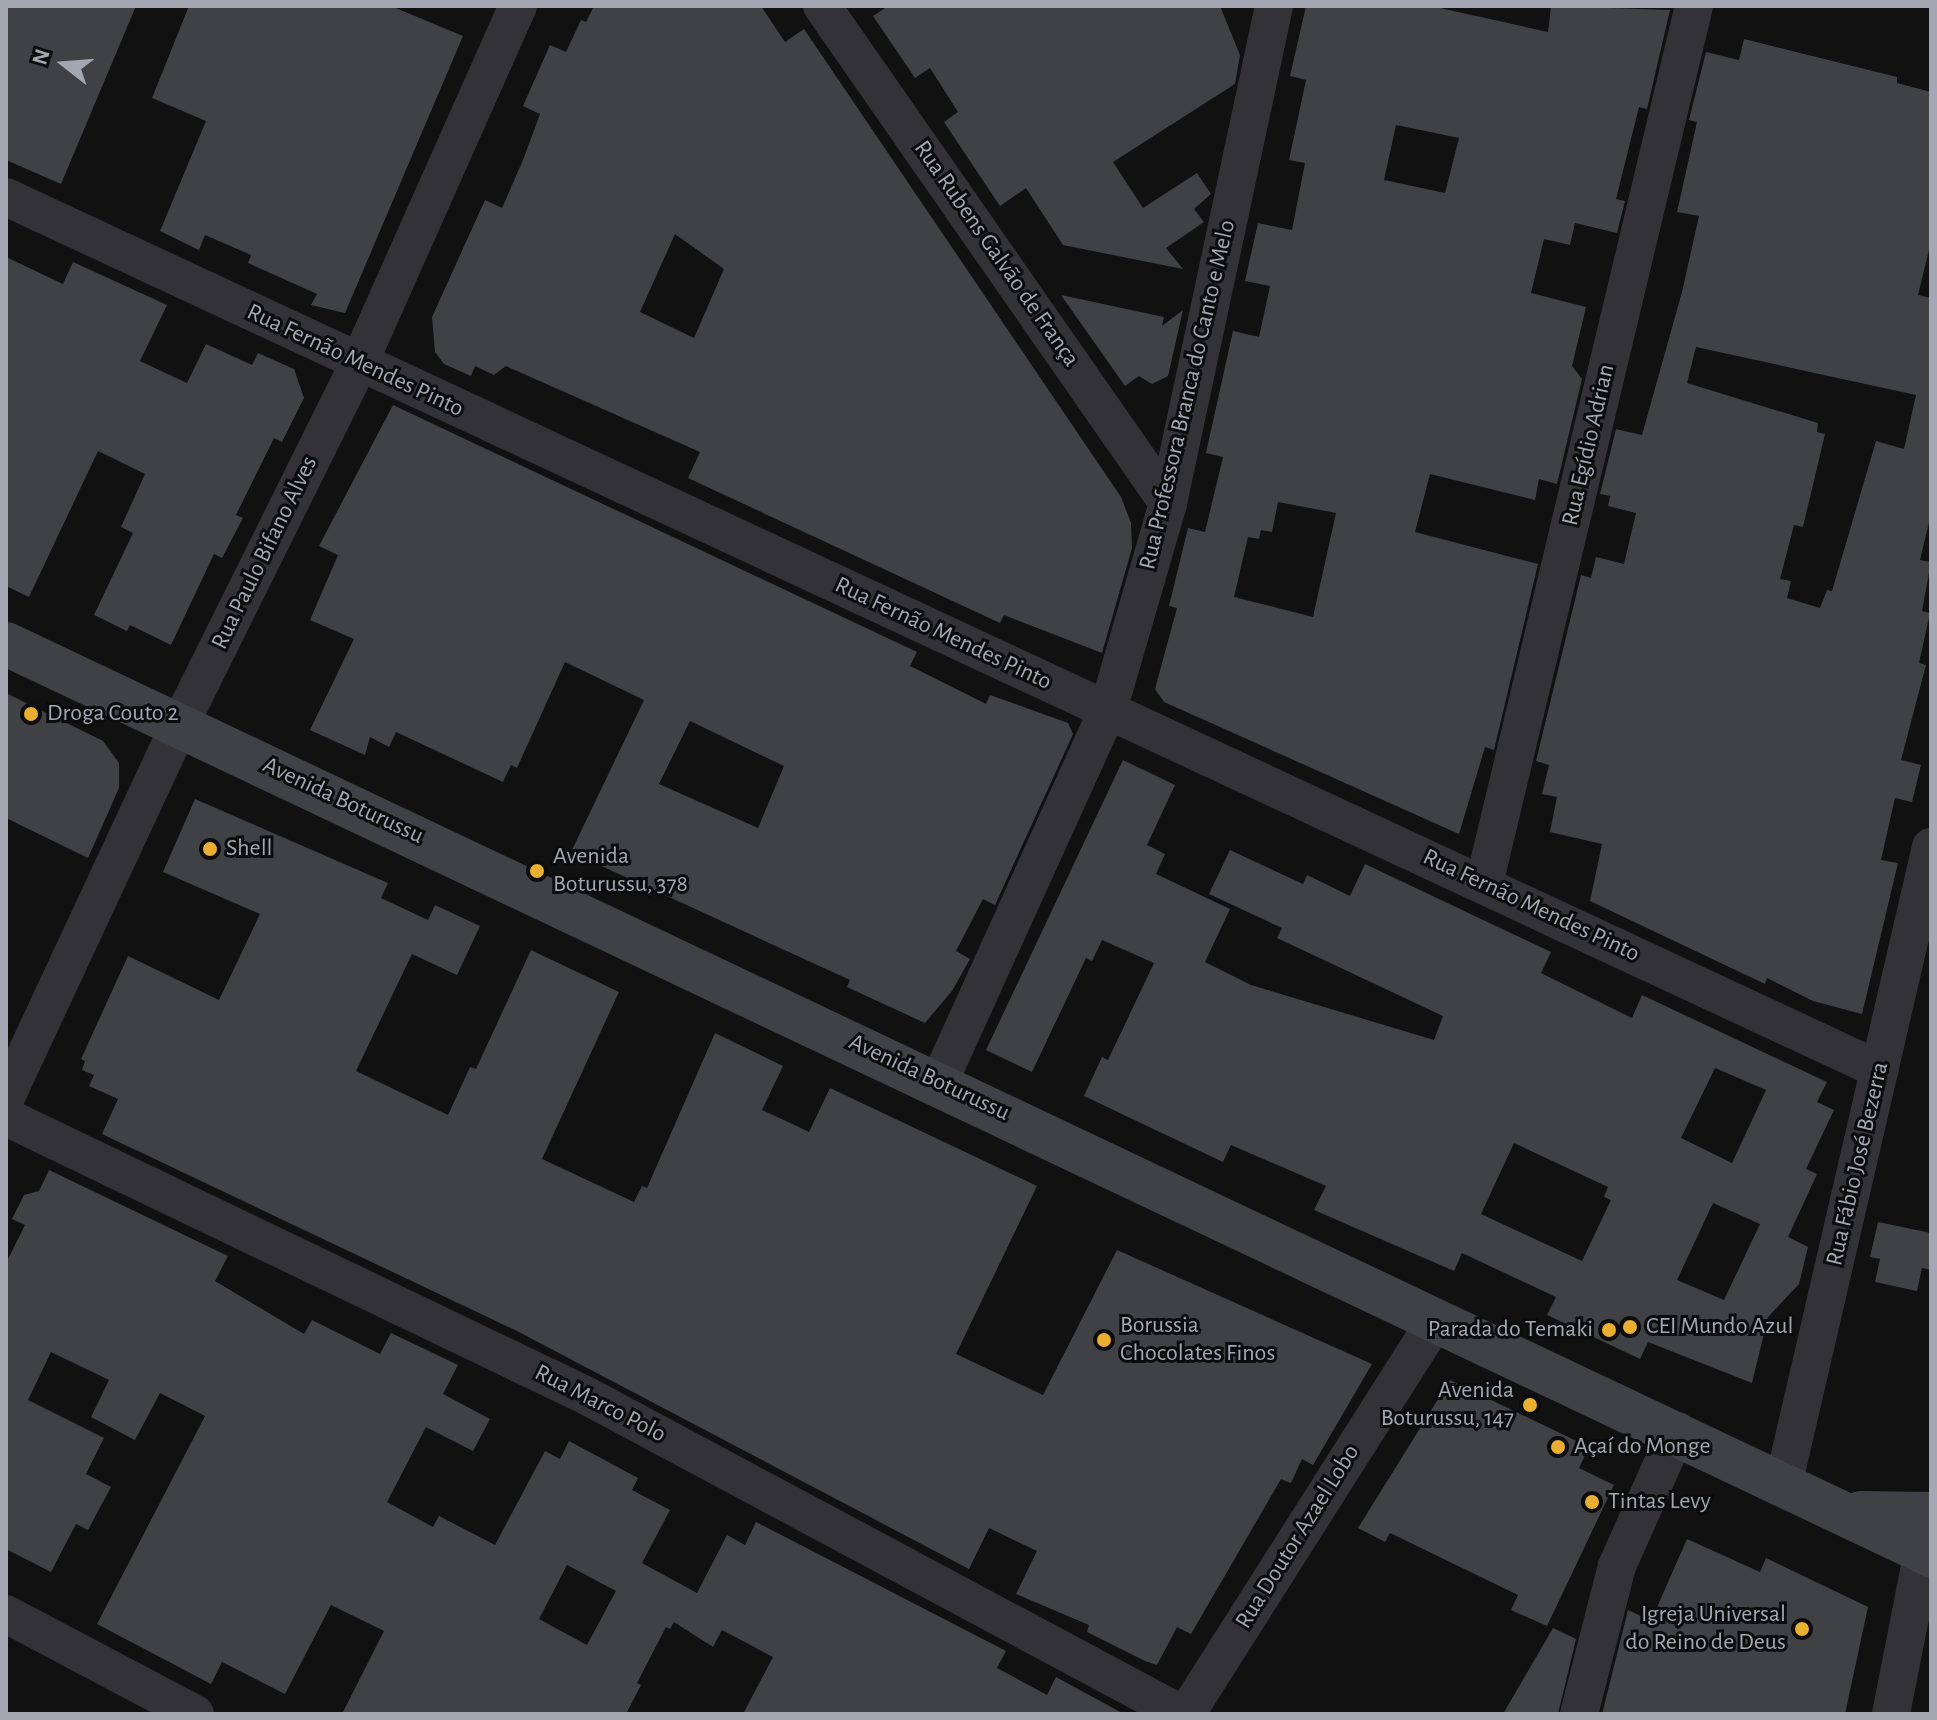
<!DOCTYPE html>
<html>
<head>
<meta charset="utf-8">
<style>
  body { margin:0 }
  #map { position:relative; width:1937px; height:1720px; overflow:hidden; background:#111112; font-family:"Alegreya Sans",sans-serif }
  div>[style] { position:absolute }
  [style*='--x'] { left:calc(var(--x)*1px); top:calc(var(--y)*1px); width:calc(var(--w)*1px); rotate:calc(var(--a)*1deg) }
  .building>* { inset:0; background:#404145 }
  .minor>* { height:38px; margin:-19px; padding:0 19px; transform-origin:19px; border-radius:19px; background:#323237 }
  .secondary>* { height:44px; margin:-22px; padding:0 22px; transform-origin:22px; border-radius:22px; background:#404147 }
  .dots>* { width:22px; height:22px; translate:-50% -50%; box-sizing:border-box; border:4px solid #0c0c0d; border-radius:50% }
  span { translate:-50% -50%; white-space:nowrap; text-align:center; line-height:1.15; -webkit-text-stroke:6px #0c0c0d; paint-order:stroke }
  .street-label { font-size:24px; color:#a2a7b2 }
  .poi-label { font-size:24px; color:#a2a7b2 }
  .left { translate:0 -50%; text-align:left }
  .right { translate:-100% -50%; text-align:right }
  .frame { position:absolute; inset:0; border:8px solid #a2a7b2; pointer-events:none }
  .north { position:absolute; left:24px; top:24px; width:80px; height:80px; -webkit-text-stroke:6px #0c0c0d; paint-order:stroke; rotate:287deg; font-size:22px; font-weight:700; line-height:32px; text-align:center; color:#a2a7b2 }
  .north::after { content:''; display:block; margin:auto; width:28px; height:36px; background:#a2a7b2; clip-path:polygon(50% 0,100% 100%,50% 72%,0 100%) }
</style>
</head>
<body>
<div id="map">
  <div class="building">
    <div style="clip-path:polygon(6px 6px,136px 6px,61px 184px,6px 160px)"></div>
    <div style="clip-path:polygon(189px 6px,391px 6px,463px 36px,345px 313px,311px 305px,317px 294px,248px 263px,251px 255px,205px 235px,199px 250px,160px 231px,206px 121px,152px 98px)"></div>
    <div style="clip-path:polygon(evenodd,594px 6px,761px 6px,785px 42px,804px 29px,1121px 497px,1131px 523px,1132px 548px,1102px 653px,1004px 615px,1000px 623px,688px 478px,700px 452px,506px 366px,494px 375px,475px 366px,471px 376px,444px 364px,435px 352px,432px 317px,485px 200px,502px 208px,523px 160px,540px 114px,523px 106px,550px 45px,566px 52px,581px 20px,586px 22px,594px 6px,675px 234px,724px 269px,694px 338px,640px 312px,675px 234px)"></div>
    <div style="clip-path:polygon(888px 6px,1220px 6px,1240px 55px,1235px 84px,1113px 162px,1143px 208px,1197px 173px,1211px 194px,1194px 209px,1204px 222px,1166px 248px,1183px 269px,1063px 245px,1026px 188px,1000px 206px,944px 122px,958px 112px,930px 68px,915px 78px,873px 16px)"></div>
    <div style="clip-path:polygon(evenodd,1306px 6px,1431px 6px,1548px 32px,1551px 6px,1670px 10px,1647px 109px,1639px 107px,1616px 199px,1625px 201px,1617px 233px,1575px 223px,1570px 245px,1544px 239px,1531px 293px,1586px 307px,1572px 366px,1582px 379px,1557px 484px,1539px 479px,1535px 500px,1430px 474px,1415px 532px,1538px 564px,1494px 750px,1485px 747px,1459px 834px,1164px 702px,1155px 689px,1177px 608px,1169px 606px,1188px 528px,1205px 532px,1223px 457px,1206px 453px,1233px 331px,1259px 337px,1270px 286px,1245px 281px,1258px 223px,1292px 230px,1305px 163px,1289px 160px,1306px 80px,1290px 76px,1306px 6px,1396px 125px,1459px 138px,1445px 193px,1384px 180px,1396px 125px,1306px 6px,1278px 502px,1336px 513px,1313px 617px,1234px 597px,1248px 537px,1259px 539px,1261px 530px,1272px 532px,1278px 502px)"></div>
    <div style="clip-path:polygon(evenodd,1744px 39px,1897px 77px,1897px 83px,1931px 92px,1931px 242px,1918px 295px,1931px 298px,1931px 514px,1920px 560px,1931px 562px,1922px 611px,1930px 613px,1919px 663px,1926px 665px,1901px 760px,1921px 765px,1912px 802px,1895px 798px,1881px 860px,1898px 863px,1862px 1014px,1813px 1001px,1767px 978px,1765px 984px,1590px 901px,1602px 844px,1550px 832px,1557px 797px,1542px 794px,1549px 765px,1536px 761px,1581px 575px,1591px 578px,1596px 557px,1624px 564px,1636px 513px,1608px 506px,1610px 496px,1600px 494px,1616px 429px,1642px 435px,1682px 292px,1699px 216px,1677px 212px,1697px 122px,1689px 120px,1706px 52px,1739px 60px,1744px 39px,1696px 347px,1916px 395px,1904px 449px,1876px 441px,1832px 591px,1827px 590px,1820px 608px,1787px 598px,1791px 581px,1780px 579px,1794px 525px,1803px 527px,1825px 434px,1817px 432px,1818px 423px,1687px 383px,1696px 347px)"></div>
    <div style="clip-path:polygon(6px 257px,63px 284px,73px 262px,167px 305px,140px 361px,187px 383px,206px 344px,252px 365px,258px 353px,294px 369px,304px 398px,282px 442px,274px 438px,236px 515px,243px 518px,222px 558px,214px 554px,171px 645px,130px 625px,127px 631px,94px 615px,133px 533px,121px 527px,145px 474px,98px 451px,29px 597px,6px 586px)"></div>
    <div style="clip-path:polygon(1061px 295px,1164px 317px,1162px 326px,1183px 310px,1168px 376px,1152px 384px,1139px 376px,1125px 386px)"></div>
    <div style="clip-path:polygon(evenodd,393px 405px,917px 652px,910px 666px,986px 704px,990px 695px,1068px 723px,1073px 734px,995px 905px,983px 899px,956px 951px,970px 959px,952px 991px,925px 1023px,847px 987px,850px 980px,571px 852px,644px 700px,565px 662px,517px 768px,511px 765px,503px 782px,396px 732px,389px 747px,370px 737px,365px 755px,310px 730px,354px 639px,310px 620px,338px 555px,319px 546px,393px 405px,690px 721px,784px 766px,758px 828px,659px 784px,690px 721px)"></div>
    <div style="clip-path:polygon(6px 693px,103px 741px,119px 763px,119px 788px,88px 858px,6px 818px)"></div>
    <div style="clip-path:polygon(evenodd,1123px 760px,1175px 785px,1147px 845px,1165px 854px,1156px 874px,1230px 909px,1205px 962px,1251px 985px,1434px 1040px,1443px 1016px,1277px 938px,1282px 928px,1209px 894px,1230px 850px,1303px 884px,1307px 875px,1350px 896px,1365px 864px,1551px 952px,1541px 973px,1632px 1018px,1642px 995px,1827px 1082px,1817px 1102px,1834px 1110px,1806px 1169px,1817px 1174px,1788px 1237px,1808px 1247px,1799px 1284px,1768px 1317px,1752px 1383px,1648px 1342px,1640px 1359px,1547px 1315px,1556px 1297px,1462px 1253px,1454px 1271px,1314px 1210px,1326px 1186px,1231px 1145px,1223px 1162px,1084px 1096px,1102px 1057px,1108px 1060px,1154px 963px,1102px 940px,1092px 961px,1086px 958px,1032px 1072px,986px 1050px,1123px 760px,1715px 1068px,1766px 1090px,1732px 1163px,1681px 1138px,1715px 1068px,1123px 760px,1514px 1143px,1608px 1187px,1604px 1197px,1611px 1200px,1582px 1261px,1481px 1214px,1514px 1143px,1123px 760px,1713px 1203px,1760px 1224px,1724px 1300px,1677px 1280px,1713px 1203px)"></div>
    <div style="clip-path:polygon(195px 799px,388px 883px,381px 898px,428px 920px,435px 905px,480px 926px,457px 975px,412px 954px,356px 1071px,381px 1083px,448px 1115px,470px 1067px,476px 1069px,531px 950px,619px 992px,542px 1159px,634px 1202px,642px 1186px,647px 1188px,715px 1033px,783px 1066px,762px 1110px,786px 1121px,809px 1132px,830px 1088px,1037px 1186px,956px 1354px,1043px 1395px,1117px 1250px,1372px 1364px,1313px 1465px,1302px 1459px,1291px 1483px,1281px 1479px,1191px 1634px,1177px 1627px,1157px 1665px,1145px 1661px,1087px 1632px,1089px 1625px,1016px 1594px,1037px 1551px,989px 1528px,969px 1569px,517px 1331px,102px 1134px,118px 1099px,89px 1086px,94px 1075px,82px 1070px,85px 1061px,81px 1059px,128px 956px,219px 1000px,260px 914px,163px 872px)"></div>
    <div style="clip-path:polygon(evenodd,49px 1170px,228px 1256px,215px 1281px,304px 1334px,312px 1320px,380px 1354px,391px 1333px,458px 1365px,443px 1394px,490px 1419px,473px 1451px,426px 1427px,387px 1502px,433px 1527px,439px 1516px,495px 1545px,545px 1451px,560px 1459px,569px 1441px,638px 1478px,632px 1490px,670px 1510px,642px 1563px,697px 1593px,727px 1535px,745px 1545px,756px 1522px,1006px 1651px,997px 1668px,1047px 1695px,1056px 1677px,1124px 1714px,743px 1714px,773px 1657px,722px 1630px,713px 1647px,674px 1622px,670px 1629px,666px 1627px,637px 1683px,641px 1685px,626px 1714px,342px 1714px,384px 1631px,331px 1605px,285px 1694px,222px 1662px,211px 1684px,97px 1624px,205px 1416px,160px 1393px,135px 1440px,91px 1417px,109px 1380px,51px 1352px,28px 1400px,104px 1438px,86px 1474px,111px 1487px,88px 1530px,76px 1524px,51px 1572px,6px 1549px,6px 1263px,25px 1225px,12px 1219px,24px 1195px,39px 1191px,49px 1170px,567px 1565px,616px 1591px,587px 1645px,539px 1619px,567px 1565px)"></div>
    <div style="clip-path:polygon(1878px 1222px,1931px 1233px,1931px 1270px,1922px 1268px,1917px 1291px,1875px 1282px,1880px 1259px,1870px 1257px)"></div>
    <div style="clip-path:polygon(1450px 1380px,1589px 1447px,1579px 1468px,1614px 1485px,1547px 1626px,1511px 1610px,1518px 1595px,1390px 1533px,1385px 1542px,1358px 1528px)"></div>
    <div style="clip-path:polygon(1687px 1539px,1760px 1572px,1766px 1558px,1868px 1607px,1845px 1714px,1602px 1714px,1628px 1610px,1651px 1621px)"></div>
    <div style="clip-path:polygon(1553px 1628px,1576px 1639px,1558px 1714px,1503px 1714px)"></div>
  </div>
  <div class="minor">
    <div style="--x:822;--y:6;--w:606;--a:55.16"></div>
    <div style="--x:6;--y:197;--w:2067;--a:24.98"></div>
    <div style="--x:1484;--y:884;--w:903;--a:-76.55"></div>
    <div style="--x:939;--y:1082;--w:409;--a:-65.6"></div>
    <div style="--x:1108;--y:710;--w:216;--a:-73.8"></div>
    <div style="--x:1168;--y:503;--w:508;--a:-77.96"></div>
    <div style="--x:6;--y:1097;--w:412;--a:-65"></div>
    <div style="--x:180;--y:724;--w:403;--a:-63.6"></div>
    <div style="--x:359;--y:363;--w:391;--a:-66"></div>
    <div style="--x:6;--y:1117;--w:645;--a:25.65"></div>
    <div style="--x:587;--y:1396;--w:674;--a:28.16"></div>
    <div style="--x:1784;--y:1481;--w:651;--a:-76.95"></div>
    <div style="--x:6;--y:1614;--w:214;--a:27.9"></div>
    <div style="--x:1186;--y:1714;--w:468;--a:-57.6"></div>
    <div style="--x:1579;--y:1714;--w:153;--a:-75.6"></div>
    <div style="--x:1617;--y:1566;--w:148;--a:-66"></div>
    <div style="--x:1891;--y:1714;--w:166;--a:-78.9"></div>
  </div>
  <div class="secondary">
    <div style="--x:6;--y:644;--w:2130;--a:25.33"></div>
    <div style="--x:1861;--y:1513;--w:70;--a:0.8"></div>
  </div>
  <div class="dots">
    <div style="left:31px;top:714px;background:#e9af31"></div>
    <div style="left:210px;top:849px;background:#e9af31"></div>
    <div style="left:537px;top:871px;background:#e9af31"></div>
    <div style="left:1630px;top:1327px;background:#e9af31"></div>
    <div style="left:1609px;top:1330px;background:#e9af31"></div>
    <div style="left:1104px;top:1340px;background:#e9af31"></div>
    <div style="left:1530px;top:1405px;background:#e9af31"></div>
    <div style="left:1558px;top:1447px;background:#e9af31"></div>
    <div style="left:1592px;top:1502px;background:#e9af31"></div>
    <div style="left:1802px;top:1629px;background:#e9af31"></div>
  </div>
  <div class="street-label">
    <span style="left:996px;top:254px;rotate:55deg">Rua Rubens Galvão de França</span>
    <span style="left:355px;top:361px;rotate:25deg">Rua Fernão Mendes Pinto</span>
    <span style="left:1188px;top:395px;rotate:-77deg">Rua Professora Branca do Canto e Melo</span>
    <span style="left:1589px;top:445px;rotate:-77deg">Rua Egídio Adrian</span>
    <span style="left:265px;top:553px;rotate:-64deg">Rua Paulo Bifano Alves</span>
    <span style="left:943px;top:634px;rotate:25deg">Rua Fernão Mendes Pinto</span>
    <span style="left:343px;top:801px;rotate:25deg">Avenida Boturussu</span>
    <span style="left:1531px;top:906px;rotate:25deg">Rua Fernão Mendes Pinto</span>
    <span style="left:929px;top:1078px;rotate:25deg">Avenida Boturussu</span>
    <span style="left:1858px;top:1164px;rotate:-77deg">Rua Fábio José Bezerra</span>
    <span style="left:600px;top:1404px;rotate:27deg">Rua Marco Polo</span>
    <span style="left:1298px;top:1537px;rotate:-58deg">Rua Doutor Azael Lobo</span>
  </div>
  <div class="poi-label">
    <span class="left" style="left:47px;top:714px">Droga Couto 2</span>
    <span class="left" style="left:226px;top:849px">Shell</span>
    <span class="left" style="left:553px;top:871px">Avenida<br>Boturussu, 378</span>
    <span class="left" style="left:1120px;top:1340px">Borussia<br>Chocolates Finos</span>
    <span class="left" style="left:1646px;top:1327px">CEI Mundo Azul</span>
    <span class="right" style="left:1593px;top:1330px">Parada do Temaki</span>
    <span class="right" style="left:1514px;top:1405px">Avenida<br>Boturussu, 147</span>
    <span class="left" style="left:1574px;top:1447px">Açaí do Monge</span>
    <span class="left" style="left:1608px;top:1502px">Tintas Levy</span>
    <span class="right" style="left:1786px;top:1629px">Igreja Universal<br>do Reino de Deus</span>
  </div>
  <div class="frame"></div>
  <div class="north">N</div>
</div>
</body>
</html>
